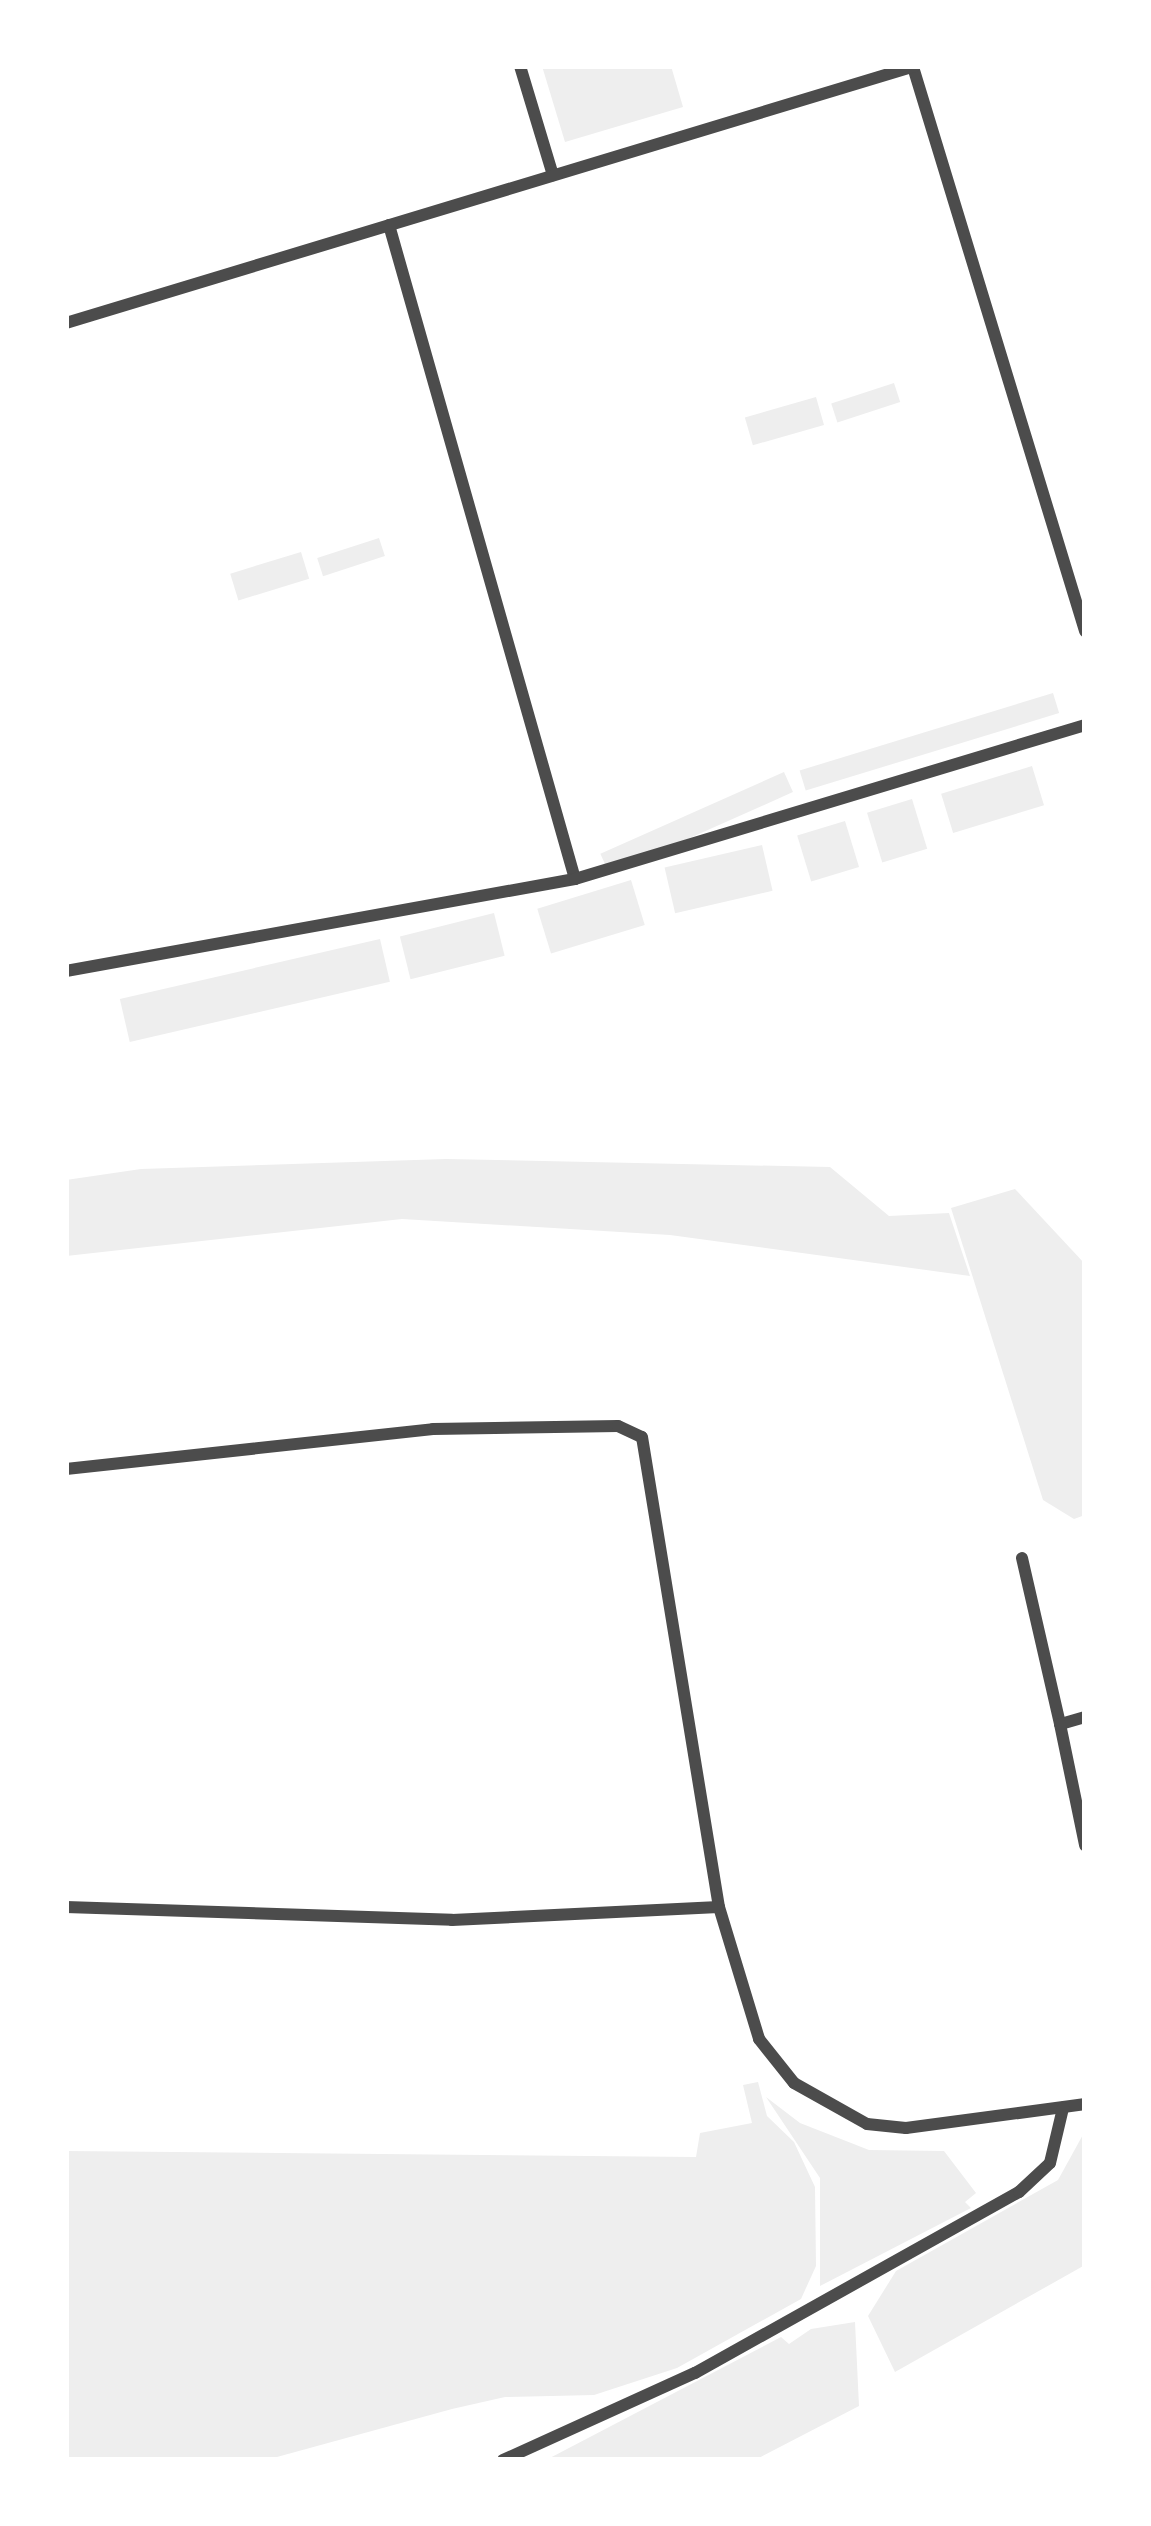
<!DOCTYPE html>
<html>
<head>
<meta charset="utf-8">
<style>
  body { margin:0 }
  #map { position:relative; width:1151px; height:2526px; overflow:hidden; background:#fff; font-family:"PT Sans",sans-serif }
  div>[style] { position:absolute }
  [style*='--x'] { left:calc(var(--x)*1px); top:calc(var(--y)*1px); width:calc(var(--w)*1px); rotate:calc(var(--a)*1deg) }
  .green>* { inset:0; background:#eee; transform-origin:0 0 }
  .minor>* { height:12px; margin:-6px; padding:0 6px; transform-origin:6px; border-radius:6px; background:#4c4c4c }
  span { translate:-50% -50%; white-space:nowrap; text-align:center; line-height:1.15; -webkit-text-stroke:9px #fff; paint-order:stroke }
  .frame { position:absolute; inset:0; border:69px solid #fff; pointer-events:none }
</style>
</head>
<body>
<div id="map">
  <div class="green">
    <div style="clip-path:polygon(542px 66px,671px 66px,683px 107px,565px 142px)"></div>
    <div style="left:894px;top:383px;width:20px;height:66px;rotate:72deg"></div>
    <div style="left:816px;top:397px;width:29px;height:74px;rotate:74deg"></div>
    <div style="left:379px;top:538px;width:19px;height:65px;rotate:72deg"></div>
    <div style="left:301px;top:552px;width:28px;height:74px;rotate:73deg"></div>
    <div style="left:1053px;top:693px;width:21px;height:265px;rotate:73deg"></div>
    <div style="left:1032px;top:766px;width:41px;height:95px;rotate:73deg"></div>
    <div style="left:784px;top:772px;width:22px;height:201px;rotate:66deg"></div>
    <div style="left:912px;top:799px;width:52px;height:47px;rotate:73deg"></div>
    <div style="left:845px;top:821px;width:48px;height:50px;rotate:73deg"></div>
    <div style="left:762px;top:845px;width:47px;height:100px;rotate:77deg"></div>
    <div style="left:631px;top:880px;width:47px;height:98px;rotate:73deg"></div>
    <div style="left:494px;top:913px;width:44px;height:97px;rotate:76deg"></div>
    <div style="left:380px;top:939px;width:44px;height:267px;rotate:77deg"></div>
    <div style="clip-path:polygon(446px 1159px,830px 1167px,889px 1216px,949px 1213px,970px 1276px,670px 1235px,402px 1219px,66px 1256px,66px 1180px,141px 1169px)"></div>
    <div style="clip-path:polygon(1015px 1189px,1085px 1264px,1085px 1515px,1074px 1519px,1043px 1500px,951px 1208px)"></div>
    <div style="clip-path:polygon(758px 2082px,767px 2116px,794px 2142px,815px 2187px,816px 2266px,801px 2299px,677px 2368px,594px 2395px,505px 2397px,452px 2409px,266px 2460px,66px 2460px,66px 2151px,696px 2157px,700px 2133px,752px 2123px,743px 2085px)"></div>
    <div style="clip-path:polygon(766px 2097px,800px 2123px,869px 2150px,944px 2151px,976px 2193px,965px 2202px,971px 2208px,820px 2286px,820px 2178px)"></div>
    <div style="clip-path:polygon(1085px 2131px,1085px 2265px,895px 2372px,868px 2316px,896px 2271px,1058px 2180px)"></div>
    <div style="clip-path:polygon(855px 2322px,859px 2406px,755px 2460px,546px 2460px,781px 2337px,789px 2344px,811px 2329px)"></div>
  </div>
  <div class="minor">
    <div style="--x:520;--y:66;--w:114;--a:73.2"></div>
    <div style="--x:913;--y:67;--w:590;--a:73.04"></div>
    <div style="--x:389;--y:225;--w:680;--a:74.12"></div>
    <div style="--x:66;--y:323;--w:887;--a:-16.84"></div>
    <div style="--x:66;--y:971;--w:517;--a:-10.25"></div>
    <div style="--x:575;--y:879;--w:533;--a:-16.8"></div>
    <div style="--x:66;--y:1469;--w:369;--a:-6.2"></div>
    <div style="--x:433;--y:1429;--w:185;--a:-0.9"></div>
    <div style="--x:618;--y:1426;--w:26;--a:25"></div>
    <div style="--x:642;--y:1437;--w:476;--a:80.7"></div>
    <div style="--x:719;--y:1907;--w:138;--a:73.1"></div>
    <div style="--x:759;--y:2039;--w:56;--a:51.5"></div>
    <div style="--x:794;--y:2083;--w:84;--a:29.3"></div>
    <div style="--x:867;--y:2124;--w:39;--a:6"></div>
    <div style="--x:906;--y:2128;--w:181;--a:-7.6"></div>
    <div style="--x:1022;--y:1558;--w:170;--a:77.1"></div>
    <div style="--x:1085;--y:1717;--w:26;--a:164"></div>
    <div style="--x:1060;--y:1724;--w:124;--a:78.3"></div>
    <div style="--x:66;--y:1907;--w:386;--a:1.9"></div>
    <div style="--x:452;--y:1920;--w:267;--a:-2.8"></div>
    <div style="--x:503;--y:2460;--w:211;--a:-24.4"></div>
    <div style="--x:695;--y:2373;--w:371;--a:-29.2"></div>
    <div style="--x:1019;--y:2192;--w:42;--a:-43.1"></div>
    <div style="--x:1050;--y:2163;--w:57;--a:-76.7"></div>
  </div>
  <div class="frame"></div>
</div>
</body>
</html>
